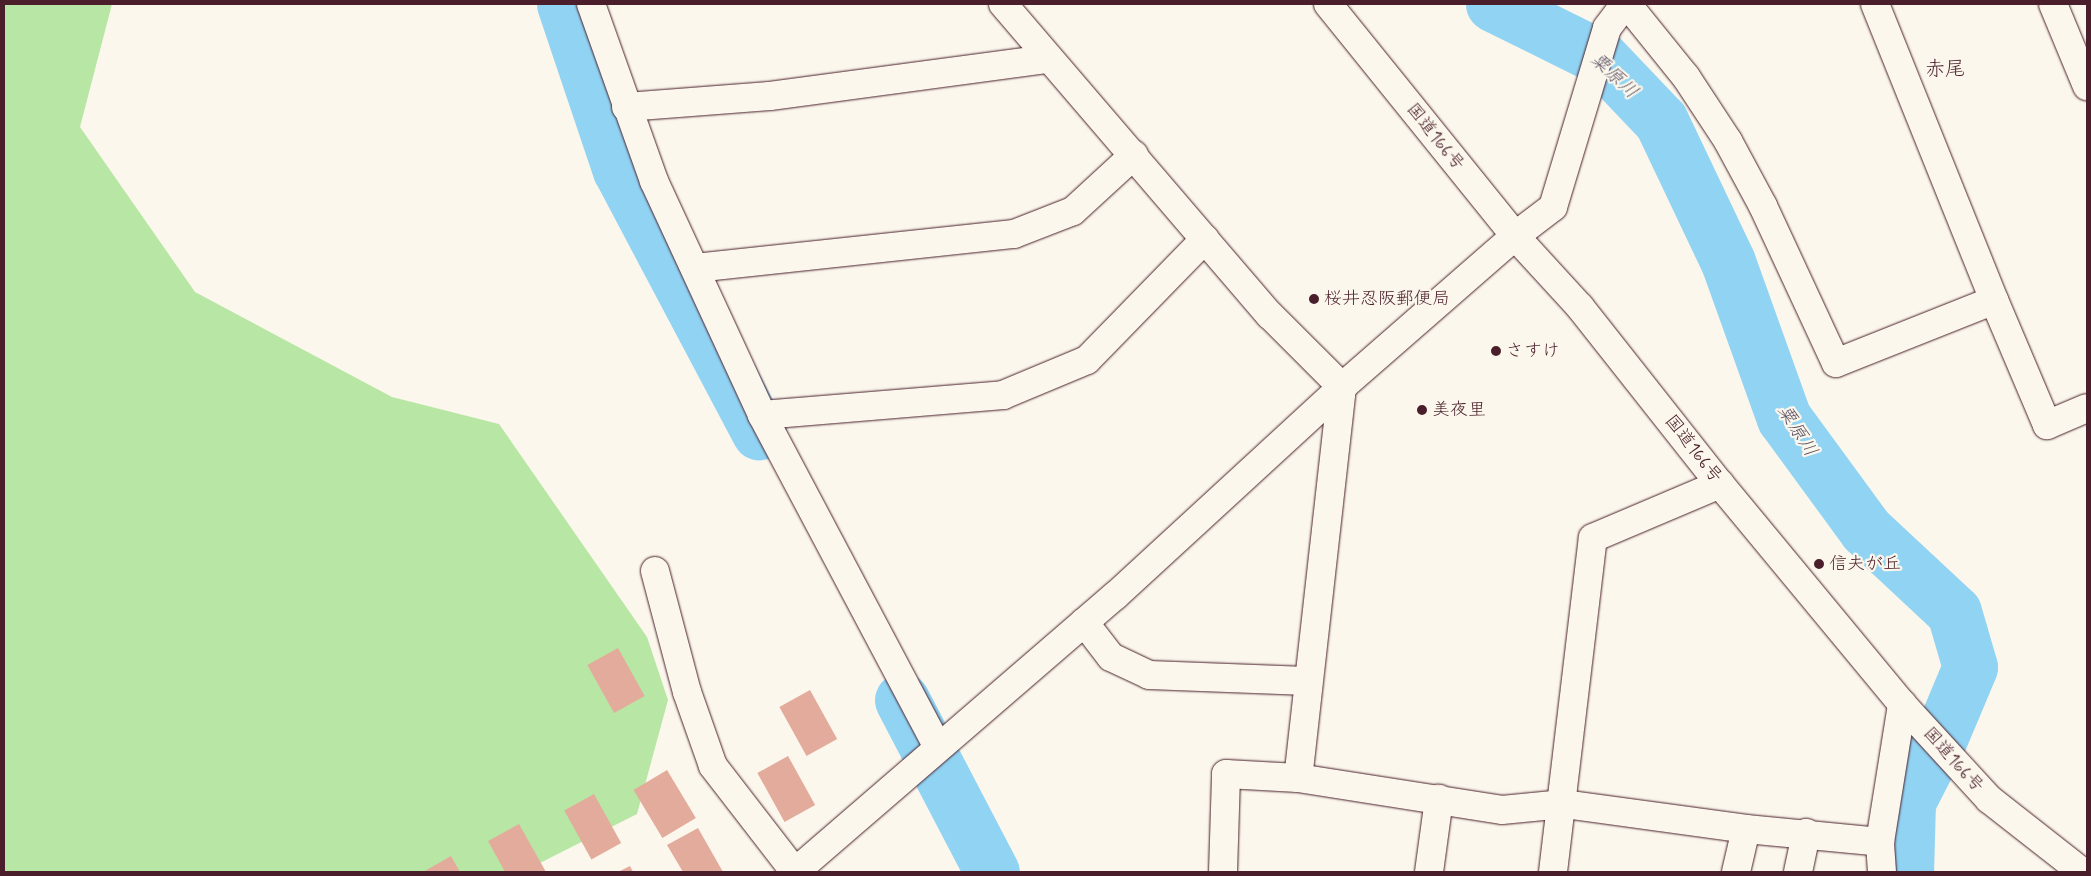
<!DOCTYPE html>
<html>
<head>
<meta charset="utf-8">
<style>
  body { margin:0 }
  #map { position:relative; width:2091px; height:876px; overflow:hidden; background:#fbf7ec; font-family:Mynerve,"Klee One",sans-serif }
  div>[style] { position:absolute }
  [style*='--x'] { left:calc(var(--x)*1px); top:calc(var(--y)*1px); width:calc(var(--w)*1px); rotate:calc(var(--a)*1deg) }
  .green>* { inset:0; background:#b8e6a4 }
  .river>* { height:55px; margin:-27.5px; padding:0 27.5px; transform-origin:27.5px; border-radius:27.5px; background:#91d3f3 }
  .building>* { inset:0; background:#e3ab9b; transform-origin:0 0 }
  .roads { filter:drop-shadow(0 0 1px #4a1f2b) drop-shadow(0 0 1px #4a1f2b) }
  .minor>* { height:28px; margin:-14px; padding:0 14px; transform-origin:14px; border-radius:14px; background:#fbf7ec }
  .tertiary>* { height:28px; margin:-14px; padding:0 14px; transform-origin:14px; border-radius:14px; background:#fbf7ec }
  .trunk>* { height:28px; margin:-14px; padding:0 14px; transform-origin:14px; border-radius:14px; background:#fbf7ec }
  .dots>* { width:14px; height:14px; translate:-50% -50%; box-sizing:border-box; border:2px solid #fbf7ec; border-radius:50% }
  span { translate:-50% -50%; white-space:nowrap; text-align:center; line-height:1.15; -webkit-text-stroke:4.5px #fbf7ec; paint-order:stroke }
  .street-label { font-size:18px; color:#4a1f2b }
  .poi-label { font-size:18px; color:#4a1f2b }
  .left { translate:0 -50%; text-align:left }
  .water-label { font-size:19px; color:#5f5567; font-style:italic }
  .quarter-label { font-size:20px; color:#4a1f2b }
  .frame { position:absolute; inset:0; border:5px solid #4a1f2b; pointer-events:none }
</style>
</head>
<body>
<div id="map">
  <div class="green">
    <div style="clip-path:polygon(4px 4px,112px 4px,80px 127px,195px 292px,392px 397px,499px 424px,647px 637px,668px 700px,637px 814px,522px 872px,4px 872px)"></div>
  </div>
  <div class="river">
    <div style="--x:564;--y:4;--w:175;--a:71.4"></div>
    <div style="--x:620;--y:170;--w:297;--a:62.1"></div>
    <div style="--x:1493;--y:4;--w:119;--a:26.4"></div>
    <div style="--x:1600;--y:57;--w:88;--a:46.4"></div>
    <div style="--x:1661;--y:121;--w:156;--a:64.6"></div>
    <div style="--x:1728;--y:262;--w:166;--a:70.3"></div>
    <div style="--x:1784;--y:418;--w:139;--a:53.8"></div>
    <div style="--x:1866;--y:530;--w:120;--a:43"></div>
    <div style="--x:1954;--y:612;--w:57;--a:73.8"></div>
    <div style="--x:1970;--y:667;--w:82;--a:112.8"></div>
    <div style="--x:1938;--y:743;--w:66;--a:117"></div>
    <div style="--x:1908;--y:802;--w:70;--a:91.6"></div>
    <div style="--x:902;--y:700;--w:194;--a:62.4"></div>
  </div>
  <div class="building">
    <div style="left:618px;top:648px;width:55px;height:35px;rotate:61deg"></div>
    <div style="left:810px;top:690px;width:56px;height:35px;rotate:61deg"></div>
    <div style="left:788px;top:756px;width:56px;height:35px;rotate:61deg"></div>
    <div style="left:667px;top:770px;width:56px;height:39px;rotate:59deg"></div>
    <div style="left:594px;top:794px;width:56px;height:34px;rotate:61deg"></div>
    <div style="clip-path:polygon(519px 824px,546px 872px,505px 872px,488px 841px)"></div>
    <div style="clip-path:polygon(698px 828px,723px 872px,683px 872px,667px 845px)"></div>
    <div style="clip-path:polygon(451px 856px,460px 872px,423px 872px)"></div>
    <div style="clip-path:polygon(630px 866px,633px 872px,618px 872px)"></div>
  </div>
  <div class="roads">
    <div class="minor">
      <div style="--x:591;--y:4;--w:188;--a:70.4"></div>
      <div style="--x:654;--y:181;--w:258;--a:65.2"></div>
      <div style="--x:762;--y:415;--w:242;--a:-4.7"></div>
      <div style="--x:1003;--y:395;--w:91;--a:-22.6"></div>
      <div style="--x:1087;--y:360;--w:169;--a:-45.7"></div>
      <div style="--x:1003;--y:4;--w:410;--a:49.4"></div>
      <div style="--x:1270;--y:315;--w:102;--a:45"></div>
      <div style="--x:1342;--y:387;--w:393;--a:96.4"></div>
      <div style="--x:1627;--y:4;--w:94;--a:51.1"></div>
      <div style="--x:1686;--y:77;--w:77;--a:56.7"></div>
      <div style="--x:1728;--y:141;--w:74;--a:61.7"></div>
      <div style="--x:1763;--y:206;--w:173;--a:65.1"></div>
      <div style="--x:1836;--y:363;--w:170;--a:-21.7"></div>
      <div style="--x:1994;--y:300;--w:136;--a:67"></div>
      <div style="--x:2047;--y:425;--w:43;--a:-23"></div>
      <div style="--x:1875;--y:4;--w:319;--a:68.1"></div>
      <div style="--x:2053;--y:4;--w:89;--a:67.5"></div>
      <div style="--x:626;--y:107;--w:144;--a:-4.4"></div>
      <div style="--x:770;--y:96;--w:280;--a:-7.6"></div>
      <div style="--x:695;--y:268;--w:321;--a:-6.1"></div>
      <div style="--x:1014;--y:234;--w:63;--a:-21.3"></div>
      <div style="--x:1073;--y:211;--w:83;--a:-42.6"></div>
      <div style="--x:762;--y:415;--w:374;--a:62.1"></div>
      <div style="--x:655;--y:571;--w:125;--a:75.2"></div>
      <div style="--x:687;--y:692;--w:78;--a:70.6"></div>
      <div style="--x:713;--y:766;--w:134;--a:52.3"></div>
      <div style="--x:1084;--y:622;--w:44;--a:52.4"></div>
      <div style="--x:1111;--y:657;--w:42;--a:25.3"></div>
      <div style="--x:1149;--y:675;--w:158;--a:2.2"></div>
      <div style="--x:1223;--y:872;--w:98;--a:-88.2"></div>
      <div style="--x:1226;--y:774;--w:72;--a:3.2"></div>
      <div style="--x:1298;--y:778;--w:206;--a:8.9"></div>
      <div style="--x:1502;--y:810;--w:62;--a:-5.5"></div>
      <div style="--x:1564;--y:804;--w:184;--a:7.8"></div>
      <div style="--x:1746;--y:829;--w:135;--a:5.5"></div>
      <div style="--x:1429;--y:872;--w:74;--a:-82.2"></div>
      <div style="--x:1553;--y:872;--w:336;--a:-83.2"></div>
      <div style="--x:1593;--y:538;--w:138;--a:-23"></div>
      <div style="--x:1736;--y:872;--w:44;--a:-76.9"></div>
      <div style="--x:1798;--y:872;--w:40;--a:-78"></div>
      <div style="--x:1882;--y:872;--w:30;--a:-94"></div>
      <div style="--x:1880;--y:842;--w:140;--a:-80.9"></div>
    </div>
    <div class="tertiary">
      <div style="--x:795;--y:872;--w:423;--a:-40.8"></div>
      <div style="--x:1115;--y:596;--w:309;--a:-42.6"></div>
      <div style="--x:1342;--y:387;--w:230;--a:-41.1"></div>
      <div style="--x:1515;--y:236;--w:48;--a:-37.3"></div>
      <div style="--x:1553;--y:207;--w:187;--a:-73.2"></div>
      <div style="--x:1607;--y:28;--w:30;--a:-53"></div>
    </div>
    <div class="trunk">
      <div style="--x:1328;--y:4;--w:298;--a:51.1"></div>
      <div style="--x:1515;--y:236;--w:96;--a:47.5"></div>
      <div style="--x:1580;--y:307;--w:226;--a:51.7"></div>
      <div style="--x:1720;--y:484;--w:286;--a:50.4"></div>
      <div style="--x:1902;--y:704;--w:129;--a:47.5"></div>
      <div style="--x:1989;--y:799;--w:118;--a:38.1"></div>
    </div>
  </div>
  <div class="dots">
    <div style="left:1314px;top:299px;background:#4a1f2b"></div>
    <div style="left:1496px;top:351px;background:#4a1f2b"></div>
    <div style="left:1422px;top:410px;background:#4a1f2b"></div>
    <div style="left:1819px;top:564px;background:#4a1f2b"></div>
  </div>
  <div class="street-label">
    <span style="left:1435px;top:137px;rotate:51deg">国道166号</span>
    <span style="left:1693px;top:449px;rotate:52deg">国道166号</span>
    <span style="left:1953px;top:760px;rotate:48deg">国道166号</span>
  </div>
  <div class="poi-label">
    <span class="left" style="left:1324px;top:299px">桜井忍阪郵便局</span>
    <span class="left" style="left:1506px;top:351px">さすけ</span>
    <span class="left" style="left:1432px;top:410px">美夜里</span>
    <span class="left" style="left:1829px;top:564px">信夫が丘</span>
  </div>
  <div class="water-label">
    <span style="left:1614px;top:76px;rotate:43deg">粟原川</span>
    <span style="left:1797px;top:431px;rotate:58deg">粟原川</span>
  </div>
  <div class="quarter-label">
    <span style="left:1945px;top:69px">赤尾</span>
  </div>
  <div class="frame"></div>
</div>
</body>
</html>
